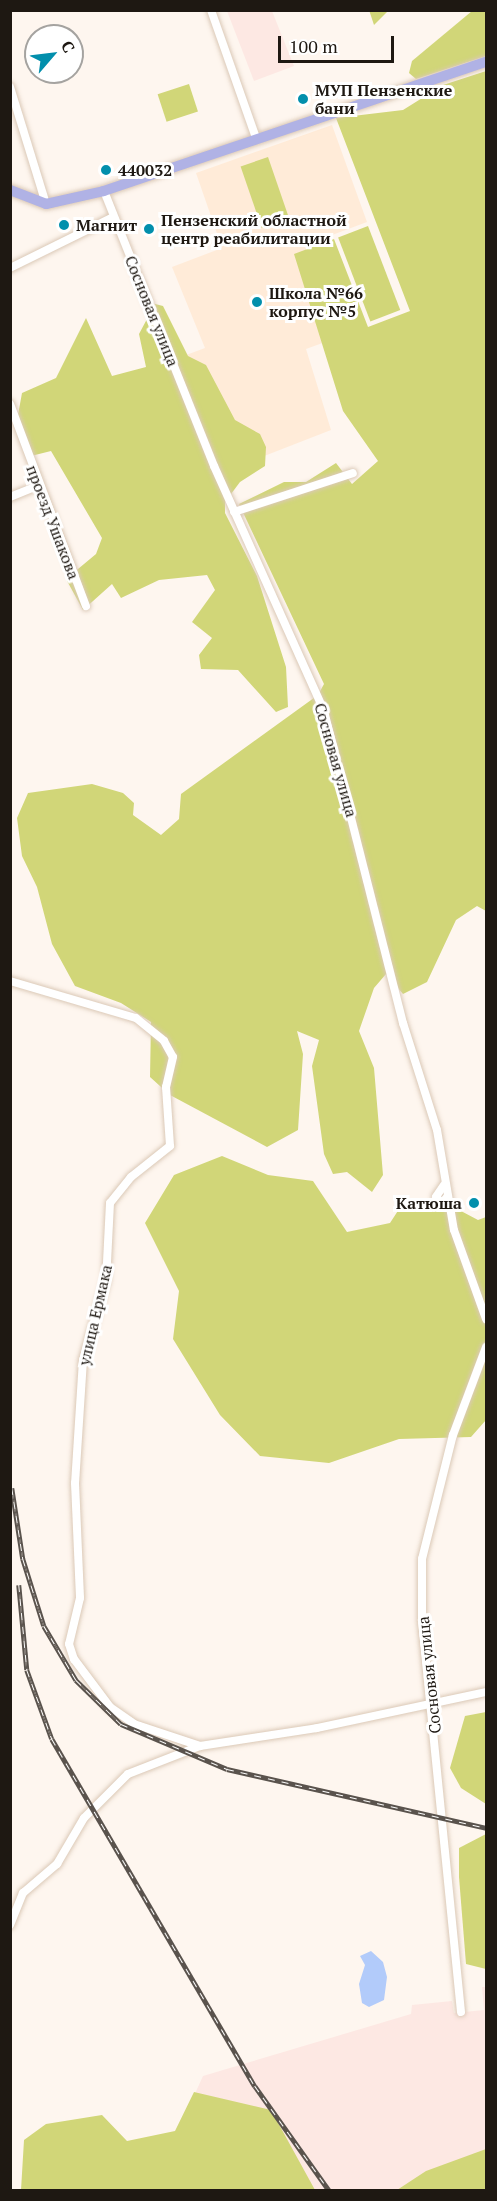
<!DOCTYPE html>
<html>
<head>
<meta charset="utf-8">
<style>
  body { margin:0 }
  #map { position:relative; width:497px; height:2201px; overflow:hidden; background:#fef6ef; font-family:"PT Serif",serif }
  div>[style] { position:absolute }
  [style*='--x'] { left:calc(var(--x)*1px); top:calc(var(--y)*1px); width:calc(var(--w)*1px); rotate:calc(var(--a)*1deg) }
  .industrial>* { inset:0; background:#fde8e3 }
  .built>* { inset:0; background:#ffebd8 }
  .green>* { inset:0; background:#d1d678; transform-origin:0 0 }
  .water>* { inset:0; background:#b2cbfa }
  .roads { filter:drop-shadow(0 0 2px #dbc9b7) drop-shadow(0 0 2px #dbc9b7) }
  .minor>* { height:8px; margin:-4px; padding:0 4px; transform-origin:4px; border-radius:4px; background:#fff }
  .major>* { height:10px; margin:-5px; padding:0 5px; transform-origin:5px; border-radius:5px; background:#b0b2e5 }
  .rail>* { height:4.5px; margin-top:-2.25px; transform-origin:0; background:repeating-linear-gradient(90deg,#fff 0 7px,#5a534d 0 14px); box-sizing:border-box; border-block:2px solid #5a534d }
  .dots>* { width:16px; height:16px; translate:-50% -50%; box-sizing:border-box; border:3px solid #fff; border-radius:50% }
  span { translate:-50% -50%; white-space:nowrap; text-align:center; line-height:1.15; -webkit-text-stroke:6px #fff; paint-order:stroke }
  .poi-label { font-size:16px; color:#1e1812; font-weight:700 }
  .left { translate:0 -50%; text-align:left }
  .right { translate:-100% -50%; text-align:right }
  .street-label { font-size:16px; color:#1e1812 }
  .frame { position:absolute; inset:0; border:12px solid #1e1812; pointer-events:none }
  .north { position:absolute; left:24px; top:24px; width:60px; height:60px; box-sizing:border-box; background:#fff; border:2px solid #a5a3a0; border-radius:50%; rotate:62deg; font-size:16px; font-weight:700; line-height:24px; text-align:center; color:#1e1812 }
  .north::after { content:''; display:block; margin:auto; width:21px; height:27px; background:#028fac; clip-path:polygon(50% 0,100% 100%,50% 72%,0 100%) }
  .scale { position:absolute; left:278px; top:36px; width:116px; height:27px; box-sizing:border-box; border:3px solid #1e1812; border-top:0; padding-left:8px; font-size:18px; line-height:21px; white-space:nowrap; color:#1e1812; -webkit-text-stroke:4px #fff; paint-order:stroke }
</style>
</head>
<body>
<div id="map">
  <div class="industrial">
    <div style="clip-path:polygon(227px 11px,272px 11px,294px 66px,254px 81px)"></div>
    <div style="clip-path:polygon(482px 1987px,486px 1987px,486px 2190px,151px 2190px,203px 2076px,411px 2014px,412px 2005px,452px 2001px,454px 2013px,484px 2010px)"></div>
  </div>
  <div class="built">
    <div style="clip-path:polygon(332px 125px,367px 222px,308px 244px,339px 337px,306px 349px,331px 430px,223px 472px,178px 358px,205px 348px,172px 267px,222px 248px,196px 173px)"></div>
  </div>
  <div class="green">
    <div style="clip-path:polygon(369px 10px,388px 10px,388px 11px,374px 25px)"></div>
    <div style="clip-path:polygon(472px 11px,486px 11px,486px 56px,416px 79px,409px 73px,412px 61px)"></div>
    <div style="clip-path:polygon(486px 71px,486px 911px,477px 906px,456px 920px,427px 982px,403px 994px,386px 974px,374px 988px,359px 1031px,374px 1068px,383px 1175px,372px 1192px,347px 1172px,333px 1174px,324px 1154px,312px 1066px,319px 1040px,297px 1031px,303px 1054px,298px 1130px,267px 1147px,170px 1095px,150px 1077px,151px 1022px,121px 1003px,75px 986px,52px 944px,37px 887px,22px 856px,17px 818px,28px 793px,92px 784px,123px 793px,134px 803px,133px 815px,161px 835px,179px 819px,181px 794px,318px 695px,324px 684px,239px 504px,284px 482px,306px 482px,336px 463px,352px 484px,378px 461px,343px 411px,294px 254px,334px 239px,368px 327px,410px 311px,336px 118px,403px 110px,443px 85px)"></div>
    <div style="left:189px;top:84px;width:29px;height:33px;rotate:72deg"></div>
    <div style="left:268px;top:157px;width:65px;height:29px;rotate:71deg"></div>
    <div style="left:368px;top:226px;width:90px;height:32px;rotate:69deg"></div>
    <div style="clip-path:polygon(155px 304px,163px 306px,188px 356px,206px 365px,235px 420px,260px 434px,266px 447px,265px 466px,240px 482px,225px 502px,225px 513px,257px 576px,286px 667px,288px 707px,276px 712px,238px 670px,201px 669px,199px 655px,212px 638px,192px 622px,215px 590px,207px 575px,159px 580px,121px 598px,112px 584px,83px 610px,66px 579px,96px 554px,102px 538px,51px 451px,31px 456px,18px 415px,22px 393px,56px 378px,86px 318px,112px 376px,146px 367px,139px 334px)"></div>
    <div style="clip-path:polygon(222px 1156px,268px 1175px,313px 1181px,347px 1232px,390px 1223px,405px 1200px,420px 1211px,461px 1211px,478px 1220px,486px 1217px,486px 1420px,471px 1437px,399px 1439px,329px 1463px,260px 1456px,220px 1415px,173px 1339px,179px 1291px,145px 1223px,174px 1175px)"></div>
    <div style="clip-path:polygon(486px 1712px,486px 1804px,461px 1788px,450px 1768px,465px 1716px)"></div>
    <div style="clip-path:polygon(486px 1834px,486px 1969px,466px 1964px,459px 1877px,459px 1848px)"></div>
    <div style="clip-path:polygon(194px 2092px,271px 2110px,315px 2190px,21px 2190px,24px 2140px,46px 2124px,102px 2115px,127px 2141px,175px 2131px)"></div>
    <div style="clip-path:polygon(486px 2149px,486px 2190px,397px 2190px,426px 2171px)"></div>
  </div>
  <div class="water">
    <div style="clip-path:polygon(371px 1951px,383px 1962px,387px 1977px,384px 2000px,369px 2007px,362px 2003px,359px 1984px,365px 1965px,360px 1956px)"></div>
  </div>
  <div class="roads">
    <div class="minor">
      <div style="--x:211;--y:10;--w:136;--a:70.6"></div>
      <div style="--x:10;--y:87;--w:122;--a:72.9"></div>
      <div style="--x:104;--y:191;--w:296;--a:68.2"></div>
      <div style="--x:214;--y:466;--w:269;--a:65.8"></div>
      <div style="--x:324;--y:711;--w:322;--a:75.8"></div>
      <div style="--x:403;--y:1023;--w:112;--a:72.4"></div>
      <div style="--x:437;--y:1130;--w:101;--a:80.4"></div>
      <div style="--x:454;--y:1230;--w:95;--a:70.2"></div>
      <div style="--x:10;--y:268;--w:115;--a:-26.3"></div>
      <div style="--x:10;--y:404;--w:216;--a:69.4"></div>
      <div style="--x:10;--y:497;--w:29;--a:-22"></div>
      <div style="--x:234;--y:512;--w:125;--a:-18.1"></div>
      <div style="--x:10;--y:981;--w:131;--a:16.4"></div>
      <div style="--x:136;--y:1018;--w:36;--a:39"></div>
      <div style="--x:164;--y:1041;--w:18;--a:61"></div>
      <div style="--x:173;--y:1057;--w:31;--a:103"></div>
      <div style="--x:166;--y:1087;--w:59;--a:86.1"></div>
      <div style="--x:170;--y:1146;--w:50;--a:141.5"></div>
      <div style="--x:131;--y:1177;--w:33;--a:129"></div>
      <div style="--x:110;--y:1203;--w:78;--a:92.9"></div>
      <div style="--x:106;--y:1281;--w:82;--a:106.2"></div>
      <div style="--x:83;--y:1360;--w:123;--a:93.7"></div>
      <div style="--x:75;--y:1483;--w:115;--a:87.5"></div>
      <div style="--x:80;--y:1598;--w:47;--a:103.4"></div>
      <div style="--x:69;--y:1644;--w:16;--a:72"></div>
      <div style="--x:74;--y:1659;--w:60;--a:53.1"></div>
      <div style="--x:110;--y:1707;--w:29;--a:35"></div>
      <div style="--x:134;--y:1724;--w:70;--a:18.4"></div>
      <div style="--x:444;--y:1185;--w:14;--a:124"></div>
      <div style="--x:436;--y:1197;--w:8;--a:45"></div>
      <div style="--x:442;--y:1203;--w:8;--a:-50"></div>
      <div style="--x:10;--y:1925;--w:35;--a:-68"></div>
      <div style="--x:23;--y:1893;--w:45;--a:-40.5"></div>
      <div style="--x:57;--y:1864;--w:53;--a:-59.6"></div>
      <div style="--x:84;--y:1818;--w:62;--a:-45"></div>
      <div style="--x:128;--y:1774;--w:77;--a:-21.3"></div>
      <div style="--x:200;--y:1746;--w:118;--a:-8.7"></div>
      <div style="--x:317;--y:1728;--w:173;--a:-12"></div>
      <div style="--x:461;--y:2012;--w:394;--a:-95.7"></div>
      <div style="--x:422;--y:1620;--w:61;--a:-90"></div>
      <div style="--x:422;--y:1559;--w:128;--a:-76"></div>
      <div style="--x:453;--y:1435;--w:94;--a:-69.4"></div>
    </div>
    <div class="major">
      <div style="--x:10;--y:190;--w:39;--a:21"></div>
      <div style="--x:46;--y:204;--w:59;--a:-12.6"></div>
      <div style="--x:104;--y:191;--w:403;--a:-18.7"></div>
    </div>
  </div>
  <div class="rail">
    <div style="--x:12;--y:1488;--w:72;--a:81.2"></div>
    <div style="--x:23;--y:1559;--w:70;--a:72.6"></div>
    <div style="--x:44;--y:1626;--w:63;--a:59.3"></div>
    <div style="--x:76;--y:1680;--w:63;--a:44.4"></div>
    <div style="--x:121;--y:1724;--w:115;--a:23"></div>
    <div style="--x:227;--y:1769;--w:266;--a:12.8"></div>
    <div style="--x:19;--y:1585;--w:85;--a:84.6"></div>
    <div style="--x:27;--y:1670;--w:73;--a:70.1"></div>
    <div style="--x:52;--y:1739;--w:402;--a:59.7"></div>
    <div style="--x:255;--y:2086;--w:128;--a:54.6"></div>
  </div>
  <div class="dots">
    <div style="left:303px;top:99px;background:#028fac"></div>
    <div style="left:106px;top:170px;background:#028fac"></div>
    <div style="left:64px;top:225px;background:#028fac"></div>
    <div style="left:149px;top:229px;background:#028fac"></div>
    <div style="left:257px;top:302px;background:#028fac"></div>
    <div style="left:474px;top:1203px;background:#028fac"></div>
  </div>
  <div class="poi-label">
    <span class="left" style="left:315px;top:99px">МУП Пензенские<br>бани</span>
    <span class="left" style="left:118px;top:170px">440032</span>
    <span class="left" style="left:161px;top:229px">Пензенский областной<br>центр реабилитации</span>
    <span class="left" style="left:76px;top:225px">Магнит</span>
    <span class="left" style="left:269px;top:302px">Школа №66<br>корпус №5</span>
    <span class="right" style="left:462px;top:1203px">Катюша</span>
  </div>
  <div class="street-label">
    <span style="left:152px;top:311px;rotate:68deg">Сосновая улица</span>
    <span style="left:53px;top:522px;rotate:69deg">проезд Ушакова</span>
    <span style="left:336px;top:760px;rotate:74deg">Сосновая улица</span>
    <span style="left:95px;top:1315px;rotate:-77deg">улица Ермака</span>
    <span style="left:429px;top:1675px;rotate:-96deg">Сосновая улица</span>
  </div>
  <div class="frame"></div>
  <div class="north">С</div>
  <div class="scale">100 m</div>
</div>
</body>
</html>
